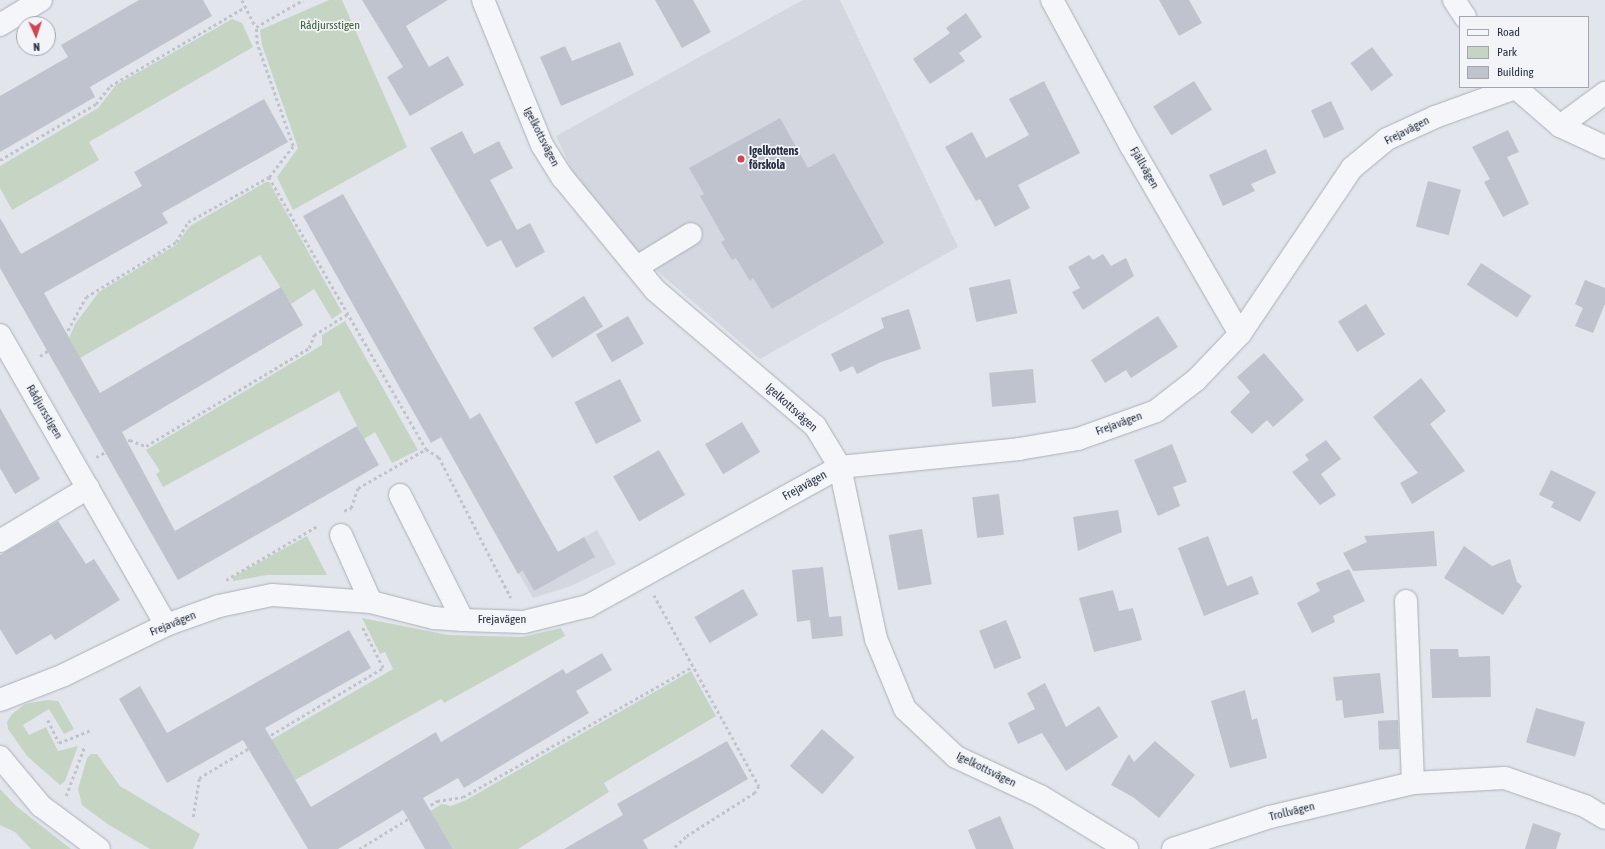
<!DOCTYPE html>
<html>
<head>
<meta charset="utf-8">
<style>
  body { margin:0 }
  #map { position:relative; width:1605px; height:849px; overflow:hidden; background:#e2e5eb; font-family:"Asap Condensed",sans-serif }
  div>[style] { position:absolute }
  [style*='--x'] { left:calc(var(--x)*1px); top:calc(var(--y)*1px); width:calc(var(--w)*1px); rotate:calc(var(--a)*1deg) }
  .built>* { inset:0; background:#d4d7e0 }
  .green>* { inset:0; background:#c6d5c3 }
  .building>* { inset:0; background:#bfc3cd; transform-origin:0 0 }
  .path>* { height:2.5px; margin-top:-1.25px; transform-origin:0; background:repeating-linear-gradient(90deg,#c0c3ca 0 3px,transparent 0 6px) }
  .roads { filter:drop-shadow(0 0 1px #abafb9) drop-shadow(0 0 1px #abafb9) }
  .minor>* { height:22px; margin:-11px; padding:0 11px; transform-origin:11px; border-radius:11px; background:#f5f6f9 }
  .dots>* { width:11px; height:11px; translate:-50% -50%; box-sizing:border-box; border:2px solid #f2f4f8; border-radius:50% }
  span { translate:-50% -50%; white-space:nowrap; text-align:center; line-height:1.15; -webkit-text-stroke:3.5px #f2f4f8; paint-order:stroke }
  .park-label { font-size:12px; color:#3b5f37 }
  .street-label { font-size:12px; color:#2a3143 }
  .poi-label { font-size:12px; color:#2a3143; font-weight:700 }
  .left { translate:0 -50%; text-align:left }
  .legend { position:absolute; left:1459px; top:16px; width:130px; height:72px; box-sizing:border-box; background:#f2f4f8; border:1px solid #a2a6b0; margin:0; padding:5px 7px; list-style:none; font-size:12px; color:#2a3143 }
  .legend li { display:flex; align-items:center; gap:8px; height:20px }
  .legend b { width:20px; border:1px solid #a2a6b0 }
  .north { position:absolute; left:16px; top:16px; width:40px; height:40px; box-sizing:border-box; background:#f2f4f8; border:1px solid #a2a6b0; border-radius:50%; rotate:177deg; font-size:11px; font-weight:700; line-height:16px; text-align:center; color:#2a3143 }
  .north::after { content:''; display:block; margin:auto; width:14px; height:18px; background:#d04651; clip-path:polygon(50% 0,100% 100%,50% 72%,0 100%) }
</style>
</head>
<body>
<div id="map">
  <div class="built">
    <div style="clip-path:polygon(803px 0,840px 0,958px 247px,760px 359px,657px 271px,621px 235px,577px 181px,556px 136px)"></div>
    <div style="clip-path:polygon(597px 530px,616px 564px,571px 586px,533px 598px,519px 574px)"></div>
  </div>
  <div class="green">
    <div style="clip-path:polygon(329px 0,342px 0,407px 147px,293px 210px,277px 177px,298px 148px,262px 45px,260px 30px)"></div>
    <div style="clip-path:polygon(232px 19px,242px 23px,253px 47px,89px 142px,99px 160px,12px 210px,0 188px,0 166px,98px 108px,116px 85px)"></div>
    <div style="clip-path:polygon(266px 182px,269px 182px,342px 312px,332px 319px,314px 289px,291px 304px,260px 255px,80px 358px,69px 338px,75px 324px,99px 292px,176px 245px,190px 226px)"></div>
    <div style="clip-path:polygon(345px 321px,418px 450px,392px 463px,375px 432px,364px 439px,339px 391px,163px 487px,156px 474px,160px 471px,146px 450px,322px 345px,322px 335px)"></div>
    <div style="clip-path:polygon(307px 536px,327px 575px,267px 575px,233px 581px,233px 577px)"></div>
    <div style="clip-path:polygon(362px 618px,448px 635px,522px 637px,561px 628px,565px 636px,444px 703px,441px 699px,295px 780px,282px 757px,257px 748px,393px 669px,385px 652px,380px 654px)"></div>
    <div style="clip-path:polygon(691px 671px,716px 716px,604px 783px,609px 792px,518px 849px,453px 849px,438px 824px,418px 836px,410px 823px,442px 804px,451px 806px,466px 800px)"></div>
    <div style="clip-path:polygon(47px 700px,58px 701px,74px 729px,64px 734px,49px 709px,23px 725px,29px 735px,46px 727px,58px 751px,78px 746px,65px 781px,60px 785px,27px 756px,8px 729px,7px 722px,12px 714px,25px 704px)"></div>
    <div style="clip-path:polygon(91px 754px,97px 754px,120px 786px,200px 834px,193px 849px,150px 849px,109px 825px,82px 805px,78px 789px,87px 758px)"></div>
    <div style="clip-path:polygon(0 789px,16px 806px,71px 849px,31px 849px,15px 832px,0 825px)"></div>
  </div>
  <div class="building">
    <div style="clip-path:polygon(139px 0,203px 0,212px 16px,90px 87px,95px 97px,0 152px,0 96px,68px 57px,61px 45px)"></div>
    <div style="clip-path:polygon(362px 0,448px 0,406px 26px,429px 67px,448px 56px,464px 85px,410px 116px,387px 77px,403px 67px)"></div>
    <div style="clip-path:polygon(655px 0,693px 0,711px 32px,682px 48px)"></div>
    <div style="clip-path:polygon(1159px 0,1189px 0,1202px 23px,1179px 36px)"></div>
    <div style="clip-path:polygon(966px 13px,982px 37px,959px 53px,965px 61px,930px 84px,913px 59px,950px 33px,946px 28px)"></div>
    <div style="clip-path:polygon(620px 42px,634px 75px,561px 106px,540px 57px,565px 46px,572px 61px)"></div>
    <div style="left:1372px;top:47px;width:35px;height:27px;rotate:53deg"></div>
    <div style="clip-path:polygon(1044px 81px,1080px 153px,1018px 185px,1030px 208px,995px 227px,980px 199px,976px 201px,945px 147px,972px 132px,986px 158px,1029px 135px,1009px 99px)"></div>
    <div style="left:1194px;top:81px;width:34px;height:48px;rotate:58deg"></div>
    <div style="clip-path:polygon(264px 99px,288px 142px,162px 213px,168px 223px,44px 293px,100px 393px,281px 287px,303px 325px,122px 432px,175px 531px,357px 426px,379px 465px,178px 580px,0 268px,0 218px,21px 254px,142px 186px,134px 172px)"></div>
    <div style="left:1331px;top:101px;width:31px;height:22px;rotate:65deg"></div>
    <div style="clip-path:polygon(780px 118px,808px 168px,834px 153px,884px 243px,772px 309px,753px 278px,750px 281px,736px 258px,732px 260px,721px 242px,725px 240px,700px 196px,704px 194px,689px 168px)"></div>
    <div style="clip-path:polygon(1508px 130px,1519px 152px,1507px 157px,1529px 204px,1503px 217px,1484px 182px,1490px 179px,1472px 147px)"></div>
    <div style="clip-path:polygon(462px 131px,474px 154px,499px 141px,513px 168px,490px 180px,517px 230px,530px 223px,545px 252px,516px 268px,501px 240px,487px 247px,430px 148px)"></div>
    <div style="clip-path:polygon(1266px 149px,1276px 173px,1251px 184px,1255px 191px,1223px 206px,1209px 175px)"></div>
    <div style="left:1428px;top:181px;width:34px;height:47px;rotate:15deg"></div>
    <div style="clip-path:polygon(343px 194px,470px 419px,480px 413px,558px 552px,584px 537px,595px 557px,534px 591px,523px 571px,518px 574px,441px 437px,431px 443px,303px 216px)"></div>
    <div style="clip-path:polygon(1103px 254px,1111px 266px,1126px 258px,1134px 276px,1083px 310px,1072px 292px,1080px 288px,1068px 267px,1089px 255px,1093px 260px)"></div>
    <div style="left:1481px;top:263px;width:60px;height:26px;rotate:33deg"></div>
    <div style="left:1010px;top:279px;width:35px;height:42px;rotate:78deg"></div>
    <div style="clip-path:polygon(1585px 280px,1605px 288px,1605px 304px,1593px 333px,1575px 326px,1583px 308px,1575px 304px)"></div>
    <div style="left:584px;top:296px;width:36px;height:60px;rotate:58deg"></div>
    <div style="left:1366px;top:304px;width:36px;height:33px;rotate:58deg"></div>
    <div style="clip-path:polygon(909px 309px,921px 349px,881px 362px,857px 374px,853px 366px,840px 372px,831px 354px,884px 328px,881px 318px)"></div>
    <div style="left:628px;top:316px;width:32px;height:37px;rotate:60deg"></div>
    <div style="clip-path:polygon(1158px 316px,1178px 347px,1131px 378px,1126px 370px,1105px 383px,1091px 360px)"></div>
    <div style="clip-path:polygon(1264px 353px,1304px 400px,1273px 427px,1267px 420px,1252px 434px,1230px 412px,1250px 392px,1237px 377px)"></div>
    <div style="left:1033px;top:369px;width:34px;height:44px;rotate:85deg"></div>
    <div style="clip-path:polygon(1421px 378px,1446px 411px,1430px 424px,1465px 471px,1412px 504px,1400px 483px,1418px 473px,1373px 417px)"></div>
    <div style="left:620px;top:379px;width:47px;height:51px;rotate:63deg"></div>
    <div style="clip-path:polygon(0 408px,40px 479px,15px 494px,0 468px)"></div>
    <div style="left:742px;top:422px;width:35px;height:43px;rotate:59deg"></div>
    <div style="clip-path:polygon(1326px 440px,1341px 459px,1321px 474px,1336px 495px,1320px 505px,1292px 472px,1309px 460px,1305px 455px)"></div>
    <div style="clip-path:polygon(1172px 444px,1187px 482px,1173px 487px,1180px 506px,1158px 516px,1134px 460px)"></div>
    <div style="left:659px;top:450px;width:52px;height:53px;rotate:60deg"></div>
    <div style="clip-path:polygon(1551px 470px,1596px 492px,1580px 522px,1551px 507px,1554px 502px,1539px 495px)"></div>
    <div style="left:999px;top:494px;width:41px;height:27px;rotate:83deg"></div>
    <div style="clip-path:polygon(1118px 510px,1122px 532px,1078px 551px,1073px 517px)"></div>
    <div style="clip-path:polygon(58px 521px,86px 564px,94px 559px,120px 600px,55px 640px,51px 634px,16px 655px,0 629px,0 555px)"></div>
    <div style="left:922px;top:529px;width:56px;height:34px;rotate:80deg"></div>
    <div style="clip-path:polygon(1434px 531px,1437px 566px,1353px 571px,1343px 553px,1367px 542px,1364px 536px)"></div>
    <div style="clip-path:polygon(1208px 536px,1227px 586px,1252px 576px,1259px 594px,1204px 616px,1178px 548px)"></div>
    <div style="clip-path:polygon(1464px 546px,1492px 566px,1510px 559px,1517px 582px,1522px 586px,1503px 615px,1444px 578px)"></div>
    <div style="clip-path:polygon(823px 567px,829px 617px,841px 616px,843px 636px,812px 639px,810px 620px,797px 622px,792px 570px)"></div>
    <div style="clip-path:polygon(1349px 569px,1365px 601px,1333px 616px,1335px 622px,1312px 633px,1297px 603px,1320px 591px,1316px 583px)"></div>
    <div style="left:743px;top:589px;width:30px;height:56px;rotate:60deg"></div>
    <div style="clip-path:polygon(1113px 590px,1119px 611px,1133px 608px,1142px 640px,1094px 652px,1079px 598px)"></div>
    <div style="left:1006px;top:620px;width:41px;height:29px;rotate:68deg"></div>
    <div style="clip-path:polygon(349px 630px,371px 668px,265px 728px,311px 807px,436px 732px,441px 742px,563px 669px,566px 674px,602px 653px,612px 670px,576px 691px,589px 713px,464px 788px,458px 778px,423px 798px,453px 849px,425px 849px,403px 810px,338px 849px,308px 849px,243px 740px,167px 783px,119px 699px,140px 686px,167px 733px)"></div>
    <div style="clip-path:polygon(1430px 649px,1458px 649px,1459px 657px,1490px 656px,1491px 697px,1432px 698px)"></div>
    <div style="clip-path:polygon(1380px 673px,1384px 713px,1344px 718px,1342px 700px,1336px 701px,1333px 677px)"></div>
    <div style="clip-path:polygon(1045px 683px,1066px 727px,1099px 706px,1118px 737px,1066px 771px,1042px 733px,1018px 744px,1008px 723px,1035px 709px,1027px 693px)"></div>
    <div style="clip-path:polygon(1245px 690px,1252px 720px,1257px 718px,1267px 758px,1230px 768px,1211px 701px)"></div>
    <div style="left:1536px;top:708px;width:51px;height:36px;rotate:16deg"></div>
    <div style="left:1398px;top:720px;width:29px;height:20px;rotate:88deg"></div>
    <div style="left:822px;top:729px;width:43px;height:49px;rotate:41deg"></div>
    <div style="clip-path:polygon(727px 741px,748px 779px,643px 840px,648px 849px,564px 849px,623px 815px,617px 804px)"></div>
    <div style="clip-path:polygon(1155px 741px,1195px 775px,1159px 818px,1133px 797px,1111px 785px,1129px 754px,1134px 762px)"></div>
    <div style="clip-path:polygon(1000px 816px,1014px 849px,976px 849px,968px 830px)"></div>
    <div style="clip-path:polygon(1533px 823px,1561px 833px,1556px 849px,1525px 849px)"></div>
  </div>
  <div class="path">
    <div style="--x:242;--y:0;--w:30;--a:63"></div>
    <div style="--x:256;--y:27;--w:54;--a:-29.9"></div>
    <div style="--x:0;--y:160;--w:111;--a:-30.3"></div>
    <div style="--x:96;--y:104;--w:23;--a:-52"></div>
    <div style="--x:110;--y:86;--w:156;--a:-30.3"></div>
    <div style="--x:269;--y:177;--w:314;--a:60"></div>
    <div style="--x:426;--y:449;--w:15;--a:32"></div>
    <div style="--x:439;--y:457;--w:158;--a:62.9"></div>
    <div style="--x:40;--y:356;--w:27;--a:-34"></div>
    <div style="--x:62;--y:341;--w:50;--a:-61.4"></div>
    <div style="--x:86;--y:297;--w:105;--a:-31.4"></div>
    <div style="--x:176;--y:242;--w:23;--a:-59"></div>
    <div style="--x:188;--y:222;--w:93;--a:-29.1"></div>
    <div style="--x:269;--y:177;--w:39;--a:-52"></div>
    <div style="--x:293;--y:146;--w:108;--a:-109.4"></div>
    <div style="--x:257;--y:44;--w:17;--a:-93"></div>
    <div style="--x:96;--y:457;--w:38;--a:-27"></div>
    <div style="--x:130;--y:440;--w:17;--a:21"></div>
    <div style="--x:146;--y:446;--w:190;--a:-31"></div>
    <div style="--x:309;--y:348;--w:14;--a:-69"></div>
    <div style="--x:314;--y:335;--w:40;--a:-32"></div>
    <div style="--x:344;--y:511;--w:8;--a:-23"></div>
    <div style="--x:351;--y:508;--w:21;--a:-71"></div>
    <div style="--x:358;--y:488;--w:78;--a:-29.8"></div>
    <div style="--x:226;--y:580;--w:108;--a:-30.6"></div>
    <div style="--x:654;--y:595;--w:218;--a:61.2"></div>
    <div style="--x:759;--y:786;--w:8;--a:120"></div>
    <div style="--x:755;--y:793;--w:82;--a:147.5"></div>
    <div style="--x:686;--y:837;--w:18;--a:137"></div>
    <div style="--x:48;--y:720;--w:25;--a:64"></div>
    <div style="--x:59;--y:743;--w:35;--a:-22"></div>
    <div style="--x:66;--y:796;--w:54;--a:-69.6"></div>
    <div style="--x:193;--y:817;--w:39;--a:-81"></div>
    <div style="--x:199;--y:778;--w:214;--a:-30.9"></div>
    <div style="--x:383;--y:668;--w:48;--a:-117.1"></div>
    <div style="--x:359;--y:849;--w:92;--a:-31.6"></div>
    <div style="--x:437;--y:801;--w:26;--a:-9"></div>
    <div style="--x:463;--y:797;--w:263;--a:-29.6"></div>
  </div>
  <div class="roads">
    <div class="minor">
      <div style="--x:483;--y:0;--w:157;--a:67.9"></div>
      <div style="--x:542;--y:145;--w:39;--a:58"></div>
      <div style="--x:563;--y:178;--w:145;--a:50.6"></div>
      <div style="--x:655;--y:290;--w:210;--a:40.4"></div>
      <div style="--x:815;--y:426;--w:48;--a:58.6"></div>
      <div style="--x:840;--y:467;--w:176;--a:78.2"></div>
      <div style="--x:876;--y:639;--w:76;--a:67.5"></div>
      <div style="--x:905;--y:709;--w:70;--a:43.3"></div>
      <div style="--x:956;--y:757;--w:93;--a:24.9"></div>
      <div style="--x:1040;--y:796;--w:102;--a:31.3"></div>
      <div style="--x:1052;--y:0;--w:166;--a:61.6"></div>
      <div style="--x:1131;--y:146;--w:217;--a:59.9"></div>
      <div style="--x:1454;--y:0;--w:20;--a:57"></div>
      <div style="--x:0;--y:25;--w:48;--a:-31.4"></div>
      <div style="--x:1515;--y:87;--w:60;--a:40.9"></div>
      <div style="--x:1560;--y:126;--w:50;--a:25"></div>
      <div style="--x:1560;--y:126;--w:56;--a:-36.3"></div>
      <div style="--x:637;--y:267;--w:63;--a:-31.4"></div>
      <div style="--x:0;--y:335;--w:334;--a:60.2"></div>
      <div style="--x:400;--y:495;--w:140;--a:63.3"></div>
      <div style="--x:341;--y:535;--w:73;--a:65.9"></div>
      <div style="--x:0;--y:541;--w:103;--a:-31.1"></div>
      <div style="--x:1406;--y:601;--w:182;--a:87.8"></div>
      <div style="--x:0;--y:700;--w:69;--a:-21.3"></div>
      <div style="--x:64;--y:675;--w:114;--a:-26.1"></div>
      <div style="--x:166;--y:625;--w:56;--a:-19.7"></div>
      <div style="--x:219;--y:606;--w:54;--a:-11.7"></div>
      <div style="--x:272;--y:595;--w:99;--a:4"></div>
      <div style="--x:371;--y:602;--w:65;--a:14.3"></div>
      <div style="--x:434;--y:618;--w:29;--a:4"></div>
      <div style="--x:463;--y:620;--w:61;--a:1.9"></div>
      <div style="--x:524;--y:622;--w:66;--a:-14"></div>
      <div style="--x:588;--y:606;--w:288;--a:-28.9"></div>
      <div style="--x:840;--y:467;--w:180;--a:-5.7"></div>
      <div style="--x:1019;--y:449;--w:60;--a:-9.6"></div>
      <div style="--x:1078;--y:439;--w:83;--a:-19.7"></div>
      <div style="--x:1156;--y:411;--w:51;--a:-37.8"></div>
      <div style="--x:1196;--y:380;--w:64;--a:-46.3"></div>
      <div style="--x:1240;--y:334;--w:200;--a:-56"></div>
      <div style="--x:1352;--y:168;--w:45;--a:-39.6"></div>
      <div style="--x:1387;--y:139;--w:53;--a:-24.6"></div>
      <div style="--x:1435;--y:117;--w:85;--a:-19.9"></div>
      <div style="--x:0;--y:757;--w:64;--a:50.1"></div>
      <div style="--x:41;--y:806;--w:72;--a:36.6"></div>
      <div style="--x:1173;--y:849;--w:102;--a:-18.3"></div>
      <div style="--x:1270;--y:817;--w:147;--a:-13.4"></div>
      <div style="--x:1413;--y:783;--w:92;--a:-3.1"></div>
      <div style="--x:1505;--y:778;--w:85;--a:19.3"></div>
      <div style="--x:1585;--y:806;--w:23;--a:31"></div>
    </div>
  </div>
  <div class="dots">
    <div style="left:741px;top:159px;background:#d04651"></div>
  </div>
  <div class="park-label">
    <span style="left:330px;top:26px">Rådjursstigen</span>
  </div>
  <div class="street-label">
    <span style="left:1407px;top:131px;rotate:-27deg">Frejavägen</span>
    <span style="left:541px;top:137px;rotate:63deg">Igelkottsvägen</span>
    <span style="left:1144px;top:168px;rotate:60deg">Fjällvägen</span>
    <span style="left:791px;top:408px;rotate:42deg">Igelkottsvägen</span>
    <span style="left:44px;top:412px;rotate:60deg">Rådjursstigen</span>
    <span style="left:1119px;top:424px;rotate:-20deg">Frejavägen</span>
    <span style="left:805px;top:486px;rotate:-29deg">Frejavägen</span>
    <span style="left:502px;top:620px">Frejavägen</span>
    <span style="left:173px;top:624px;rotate:-22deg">Frejavägen</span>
    <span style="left:986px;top:770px;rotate:26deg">Igelkottsvägen</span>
    <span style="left:1292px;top:812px;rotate:-14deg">Trollvägen</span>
  </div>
  <div class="poi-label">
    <span class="left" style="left:749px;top:159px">Igelkottens<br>förskola</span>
  </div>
  <ul class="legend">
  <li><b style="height:5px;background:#f5f6f9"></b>Road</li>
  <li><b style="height:11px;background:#c6d5c3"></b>Park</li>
  <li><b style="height:11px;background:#bfc3cd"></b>Building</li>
  </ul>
  <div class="north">N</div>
</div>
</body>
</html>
